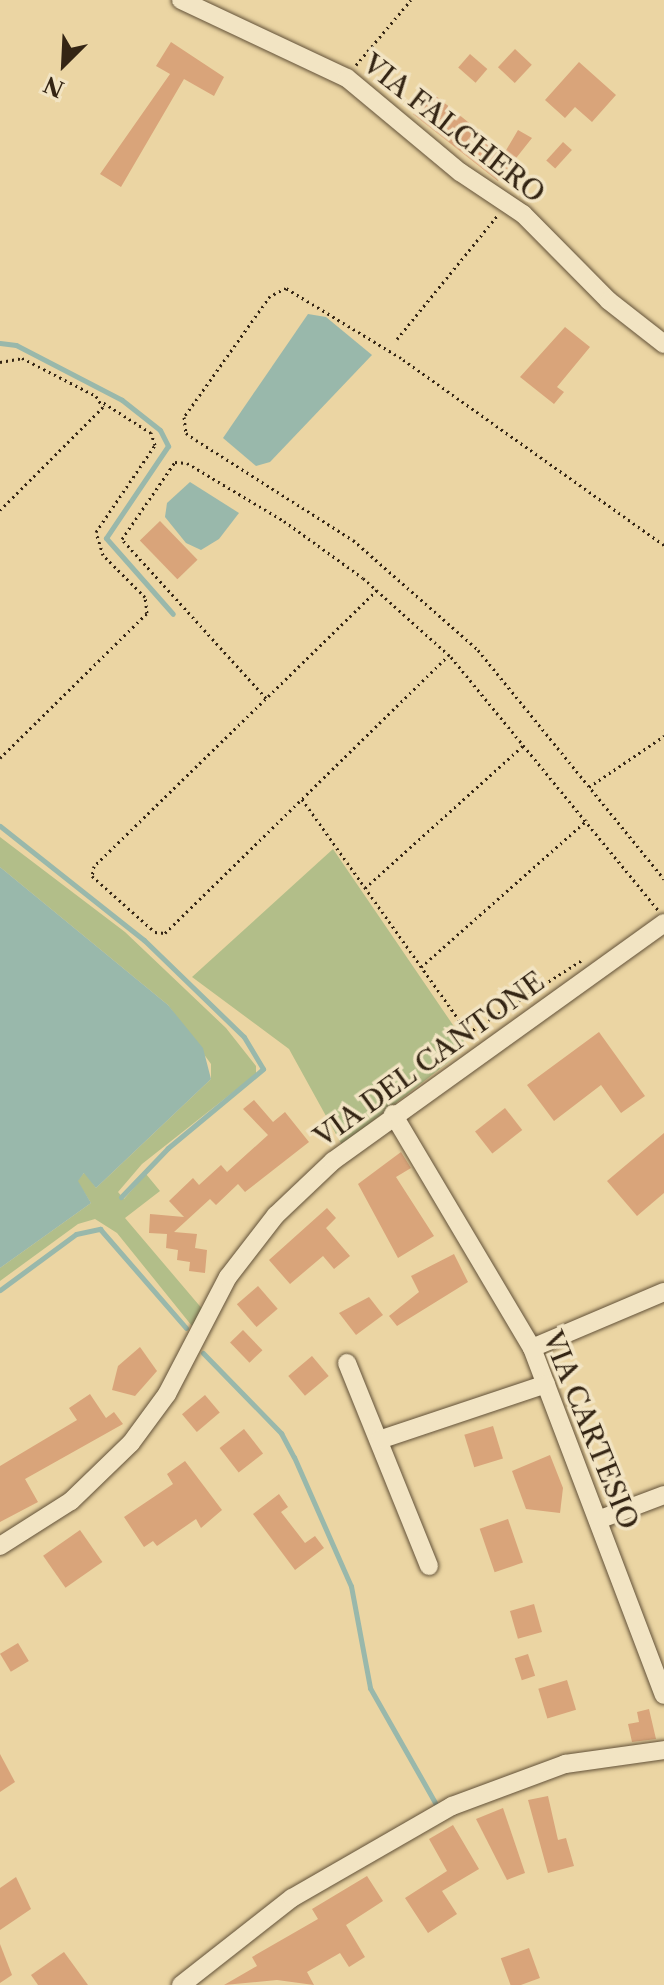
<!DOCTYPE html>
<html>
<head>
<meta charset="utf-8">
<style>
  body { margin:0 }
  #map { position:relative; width:664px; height:1985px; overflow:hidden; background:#ebd5a3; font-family:"Libre Caslon Text",serif }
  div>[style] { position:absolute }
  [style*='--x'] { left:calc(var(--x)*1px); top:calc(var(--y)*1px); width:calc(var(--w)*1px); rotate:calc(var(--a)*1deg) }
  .green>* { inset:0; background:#b2be89 }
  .water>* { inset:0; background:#99b8ab }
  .stream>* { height:5px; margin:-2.5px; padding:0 2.5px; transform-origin:2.5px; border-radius:2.5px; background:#99b8ab }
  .building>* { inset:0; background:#d9a47a; transform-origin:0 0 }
  .path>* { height:3px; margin-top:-1.5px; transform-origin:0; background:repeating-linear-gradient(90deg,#342514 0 2px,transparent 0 6px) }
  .roads { filter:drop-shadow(0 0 2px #625138) drop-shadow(0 0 2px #625138) }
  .minor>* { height:18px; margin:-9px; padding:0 9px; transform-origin:9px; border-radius:9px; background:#f2e4c3 }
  span { translate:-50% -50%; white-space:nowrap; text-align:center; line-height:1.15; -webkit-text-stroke:7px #f2e4c3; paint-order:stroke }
  .street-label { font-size:28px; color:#342514 }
  .north { position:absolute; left:24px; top:24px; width:80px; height:80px; -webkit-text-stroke:6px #f2e4c3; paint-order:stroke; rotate:204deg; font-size:22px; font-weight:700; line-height:32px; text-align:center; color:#342514 }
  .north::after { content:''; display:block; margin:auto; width:28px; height:36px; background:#342514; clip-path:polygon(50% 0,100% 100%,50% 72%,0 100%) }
</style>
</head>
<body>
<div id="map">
  <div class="green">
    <div style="clip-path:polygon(0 837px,125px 932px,226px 1028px,256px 1066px,256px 1074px,142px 1164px,118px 1192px,124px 1199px,146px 1174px,160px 1191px,125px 1218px,204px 1311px,192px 1326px,117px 1233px,95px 1219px,78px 1224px,0 1281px,0 1268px,91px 1203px,77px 1181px,85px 1172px,96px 1188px,211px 1079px,211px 1064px,168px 1005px,0 867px)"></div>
    <div style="clip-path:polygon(333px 849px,468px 1047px,342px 1145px,289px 1049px,192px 977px)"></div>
  </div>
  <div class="water">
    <div style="clip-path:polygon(308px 314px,326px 317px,372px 355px,270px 462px,256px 466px,223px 438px)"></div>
    <div style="clip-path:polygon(190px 482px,239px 513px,219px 539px,201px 550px,186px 543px,165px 517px,167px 503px)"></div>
    <div style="clip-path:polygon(0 867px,168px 1005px,203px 1048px,211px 1079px,96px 1188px,84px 1173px,78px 1181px,91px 1203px,0 1268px)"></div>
  </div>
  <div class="stream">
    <div style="--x:0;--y:343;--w:16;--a:7"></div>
    <div style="--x:16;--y:345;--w:119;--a:27.4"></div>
    <div style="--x:122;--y:400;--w:48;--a:38.3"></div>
    <div style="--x:160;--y:430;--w:18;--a:63"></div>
    <div style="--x:168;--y:446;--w:111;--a:124"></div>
    <div style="--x:106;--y:538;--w:101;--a:48.6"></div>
    <div style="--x:0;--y:826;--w:184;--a:38.4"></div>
    <div style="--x:144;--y:940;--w:139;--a:44.1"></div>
    <div style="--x:244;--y:1037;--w:37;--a:59"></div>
    <div style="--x:263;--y:1069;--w:124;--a:140.3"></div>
    <div style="--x:168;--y:1148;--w:68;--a:133.8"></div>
    <div style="--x:0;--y:1290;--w:94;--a:-36.4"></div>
    <div style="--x:76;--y:1234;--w:25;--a:-12"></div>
    <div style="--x:100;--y:1229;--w:131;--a:49"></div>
    <div style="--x:203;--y:1353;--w:112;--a:45.7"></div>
    <div style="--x:281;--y:1433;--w:27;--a:62"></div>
    <div style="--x:294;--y:1457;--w:141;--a:66.2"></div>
    <div style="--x:351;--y:1586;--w:104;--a:79.4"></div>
    <div style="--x:370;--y:1688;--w:133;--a:60.4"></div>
  </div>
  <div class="building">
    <div style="clip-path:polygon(171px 42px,224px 77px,214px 96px,184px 79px,121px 187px,100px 174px,170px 74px,156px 66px)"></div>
    <div style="left:515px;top:49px;width:23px;height:25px;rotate:43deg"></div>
    <div style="left:470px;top:54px;width:23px;height:18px;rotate:41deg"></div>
    <div style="clip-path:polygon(579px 62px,616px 95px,592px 122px,575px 107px,565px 118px,545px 100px)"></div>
    <div style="clip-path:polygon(431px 92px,505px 152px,518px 130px,532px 138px,498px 181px,413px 114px)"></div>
    <div style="left:563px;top:142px;width:12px;height:25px;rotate:42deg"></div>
    <div style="clip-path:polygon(565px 327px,590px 347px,557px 387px,564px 392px,554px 404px,520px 377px)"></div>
    <div style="left:160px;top:521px;width:54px;height:28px;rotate:46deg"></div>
    <div style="clip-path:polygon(599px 1032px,645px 1096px,621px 1113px,601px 1085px,554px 1121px,527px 1085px)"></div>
    <div style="clip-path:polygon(254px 1100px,273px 1122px,285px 1112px,309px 1142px,245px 1192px,238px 1184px,216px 1205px,210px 1199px,174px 1232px,197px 1234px,195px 1248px,207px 1250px,205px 1273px,189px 1271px,190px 1262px,177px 1260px,178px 1250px,166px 1248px,167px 1234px,149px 1233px,150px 1214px,184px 1217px,169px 1201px,193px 1178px,199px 1185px,221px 1165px,227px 1172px,268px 1135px,243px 1109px)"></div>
    <div style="left:505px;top:1108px;width:28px;height:38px;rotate:52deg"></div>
    <div style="clip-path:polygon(664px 1133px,664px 1193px,637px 1216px,607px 1181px)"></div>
    <div style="clip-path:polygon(401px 1152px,411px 1168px,396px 1177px,434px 1236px,398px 1258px,358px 1184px)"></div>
    <div style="clip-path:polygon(327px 1208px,336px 1218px,326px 1228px,350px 1256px,334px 1269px,323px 1256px,290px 1284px,269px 1260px)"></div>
    <div style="clip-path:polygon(454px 1254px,468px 1282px,397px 1326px,389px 1316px,419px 1292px,411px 1276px)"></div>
    <div style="left:258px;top:1286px;width:30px;height:28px;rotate:49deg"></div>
    <div style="clip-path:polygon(369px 1297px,383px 1315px,356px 1335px,339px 1313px)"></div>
    <div style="left:243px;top:1330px;width:28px;height:18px;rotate:46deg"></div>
    <div style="clip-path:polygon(140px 1347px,157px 1371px,135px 1396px,112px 1390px,118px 1366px)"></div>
    <div style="left:312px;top:1356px;width:26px;height:31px;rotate:50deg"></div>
    <div style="clip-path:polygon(90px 1394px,106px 1418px,114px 1412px,123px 1424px,25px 1479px,38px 1502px,0 1522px,0 1466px,77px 1420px,69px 1408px)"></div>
    <div style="left:205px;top:1395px;width:23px;height:30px;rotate:50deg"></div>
    <div style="left:493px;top:1426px;width:34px;height:30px;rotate:73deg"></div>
    <div style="left:244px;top:1429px;width:31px;height:31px;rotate:52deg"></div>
    <div style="clip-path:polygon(550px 1455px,563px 1488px,560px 1513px,526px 1509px,512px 1471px)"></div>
    <div style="clip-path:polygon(185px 1461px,222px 1510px,201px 1528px,196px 1519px,157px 1546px,153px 1541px,144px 1547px,124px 1517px,173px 1484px,167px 1474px)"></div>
    <div style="clip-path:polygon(279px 1494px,288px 1507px,281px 1512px,305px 1543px,315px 1536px,324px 1548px,295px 1570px,253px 1514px)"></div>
    <div style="left:508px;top:1519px;width:46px;height:30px;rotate:71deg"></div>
    <div style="left:80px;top:1530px;width:39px;height:45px;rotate:55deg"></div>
    <div style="left:534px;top:1604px;width:29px;height:25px;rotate:74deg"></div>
    <div style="left:18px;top:1643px;width:21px;height:21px;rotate:59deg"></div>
    <div style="left:528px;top:1654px;width:23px;height:14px;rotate:72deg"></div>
    <div style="left:567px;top:1680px;width:31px;height:30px;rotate:73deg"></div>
    <div style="clip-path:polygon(649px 1709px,656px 1739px,632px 1742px,628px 1724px,639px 1722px,637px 1712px)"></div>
    <div style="clip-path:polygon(0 1754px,15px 1782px,0 1792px)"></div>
    <div style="clip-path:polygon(548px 1796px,558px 1840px,566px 1838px,574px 1866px,548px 1873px,528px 1800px)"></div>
    <div style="clip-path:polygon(503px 1808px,525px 1873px,507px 1880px,476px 1819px)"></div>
    <div style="clip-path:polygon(453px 1825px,479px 1869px,442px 1891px,457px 1914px,428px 1933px,405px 1898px,447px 1871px,429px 1839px)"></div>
    <div style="clip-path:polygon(367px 1876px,383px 1901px,346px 1925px,365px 1957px,349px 1967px,340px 1953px,307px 1972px,314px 1985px,277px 1980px,224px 1985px,257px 1966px,252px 1957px,318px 1919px,312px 1909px)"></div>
    <div style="clip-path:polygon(16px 1877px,31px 1909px,0 1930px,0 1888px)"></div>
    <div style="clip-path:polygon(0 1944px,12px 1975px,0 1983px)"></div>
    <div style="left:529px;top:1948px;width:32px;height:30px;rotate:70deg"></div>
    <div style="clip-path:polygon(64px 1952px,88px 1985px,38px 1985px,31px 1975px)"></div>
  </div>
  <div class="path">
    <div style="--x:356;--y:65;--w:85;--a:-49.8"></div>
    <div style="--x:397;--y:339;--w:159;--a:-50.9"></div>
    <div style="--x:0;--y:362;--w:22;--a:-10"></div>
    <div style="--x:22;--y:358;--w:83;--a:27.2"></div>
    <div style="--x:96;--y:396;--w:13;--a:58"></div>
    <div style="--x:103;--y:407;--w:146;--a:135"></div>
    <div style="--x:664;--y:545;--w:323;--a:-144.6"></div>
    <div style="--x:401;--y:358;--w:135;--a:-148.7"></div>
    <div style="--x:286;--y:288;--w:18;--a:153"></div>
    <div style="--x:270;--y:296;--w:148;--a:125.4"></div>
    <div style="--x:184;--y:417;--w:16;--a:83"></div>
    <div style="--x:186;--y:433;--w:12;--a:35"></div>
    <div style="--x:196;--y:440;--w:186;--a:32.5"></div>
    <div style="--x:353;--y:540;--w:167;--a:41.3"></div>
    <div style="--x:478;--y:650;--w:295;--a:50.9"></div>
    <div style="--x:377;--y:590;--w:395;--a:135.7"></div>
    <div style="--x:94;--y:866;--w:10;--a:101"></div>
    <div style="--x:92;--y:876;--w:84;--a:41.6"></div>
    <div style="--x:155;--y:932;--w:10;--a:6"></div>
    <div style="--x:165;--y:933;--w:397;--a:-44.4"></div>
    <div style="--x:266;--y:698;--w:215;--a:-132.2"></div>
    <div style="--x:122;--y:539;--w:93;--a:-55.5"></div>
    <div style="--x:175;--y:462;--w:12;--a:5"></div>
    <div style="--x:187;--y:463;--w:113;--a:30.9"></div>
    <div style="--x:284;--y:521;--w:97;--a:35.8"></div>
    <div style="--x:363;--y:578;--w:118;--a:41.9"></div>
    <div style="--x:451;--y:657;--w:327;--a:50.7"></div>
    <div style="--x:0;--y:758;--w:206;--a:-44.6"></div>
    <div style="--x:147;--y:613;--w:16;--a:-97"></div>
    <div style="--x:145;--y:597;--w:59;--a:-135"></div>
    <div style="--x:103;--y:555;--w:24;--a:-107"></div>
    <div style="--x:96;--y:532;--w:105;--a:-55.9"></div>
    <div style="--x:155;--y:445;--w:13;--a:-108"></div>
    <div style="--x:151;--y:433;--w:59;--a:-147.4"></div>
    <div style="--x:589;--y:787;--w:91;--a:-34.2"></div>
    <div style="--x:302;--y:799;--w:287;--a:54.6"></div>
    <div style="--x:468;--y:1033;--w:135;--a:-32.6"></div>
    <div style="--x:365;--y:888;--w:215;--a:-42"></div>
    <div style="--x:421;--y:967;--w:222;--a:-41.5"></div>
  </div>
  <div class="roads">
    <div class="minor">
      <div style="--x:181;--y:0;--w:183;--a:25.2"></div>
      <div style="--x:347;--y:78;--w:147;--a:39.8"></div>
      <div style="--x:460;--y:172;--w:76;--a:33.7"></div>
      <div style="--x:523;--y:214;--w:122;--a:45.3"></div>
      <div style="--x:609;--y:301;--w:70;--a:38"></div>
      <div style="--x:393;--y:1114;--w:272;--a:59.3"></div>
      <div style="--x:532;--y:1348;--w:371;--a:69.2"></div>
      <div style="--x:532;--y:1348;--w:143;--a:-23"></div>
      <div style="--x:347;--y:1363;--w:219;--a:68"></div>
      <div style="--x:379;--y:1440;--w:176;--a:-18.5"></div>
      <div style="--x:598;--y:1520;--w:71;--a:-20.7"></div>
      <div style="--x:0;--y:1546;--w:84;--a:-32.4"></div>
      <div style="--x:71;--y:1501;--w:83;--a:-44"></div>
      <div style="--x:131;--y:1443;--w:61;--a:-53.7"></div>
      <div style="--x:167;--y:1394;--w:132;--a:-62.5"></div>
      <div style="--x:228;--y:1277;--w:78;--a:-52.3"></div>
      <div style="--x:276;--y:1215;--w:79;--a:-43.5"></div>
      <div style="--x:333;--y:1161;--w:408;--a:-35.7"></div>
      <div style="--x:181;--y:1985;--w:141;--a:-38.1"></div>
      <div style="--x:292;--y:1898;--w:185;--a:-29.9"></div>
      <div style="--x:452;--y:1806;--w:121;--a:-20.4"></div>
      <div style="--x:565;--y:1764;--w:100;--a:-8"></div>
    </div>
  </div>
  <div class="street-label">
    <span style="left:454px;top:128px;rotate:38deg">VIA FALCHERO</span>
    <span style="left:429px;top:1059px;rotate:-36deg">VIA DEL CANTONE</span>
    <span style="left:591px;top:1430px;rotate:68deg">VIA CARTESIO</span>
  </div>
  <div class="north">N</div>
</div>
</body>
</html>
